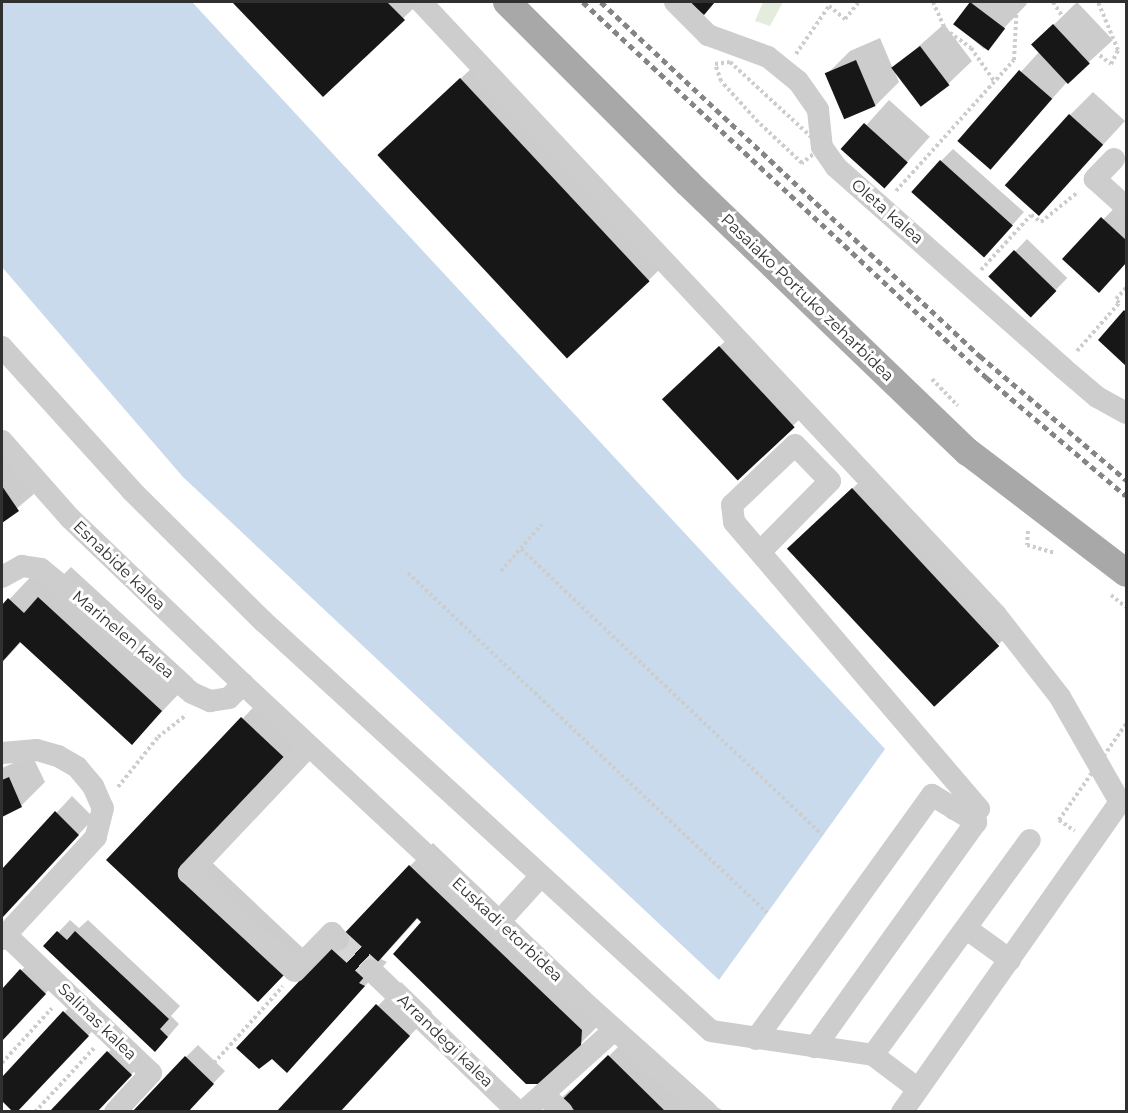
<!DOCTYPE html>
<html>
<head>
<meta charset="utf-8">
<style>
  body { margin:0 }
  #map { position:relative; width:1128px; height:1113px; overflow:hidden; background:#fff; font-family:Montserrat,sans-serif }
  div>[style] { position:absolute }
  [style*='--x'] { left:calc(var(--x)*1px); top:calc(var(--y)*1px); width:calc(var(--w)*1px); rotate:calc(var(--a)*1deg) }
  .green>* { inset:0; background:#e4eddd }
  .water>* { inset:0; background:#c9daed }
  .shadow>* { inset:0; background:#0003; transform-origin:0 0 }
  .building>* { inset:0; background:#171717; transform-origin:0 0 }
  .minor-tunnel>* { height:22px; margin-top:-11px; transform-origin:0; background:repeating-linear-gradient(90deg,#d6d6d6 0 22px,transparent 0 33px) }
  .path>* { height:4px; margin-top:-2px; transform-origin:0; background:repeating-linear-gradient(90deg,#cdcdcd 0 3px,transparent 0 6px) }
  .minor>* { height:22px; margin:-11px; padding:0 11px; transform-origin:11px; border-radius:11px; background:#cdcdcd }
  .major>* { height:28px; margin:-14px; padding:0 14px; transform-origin:14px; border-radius:14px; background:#a8a8a8 }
  .rail>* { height:4.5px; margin-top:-2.25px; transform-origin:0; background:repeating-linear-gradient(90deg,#858585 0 6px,transparent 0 10.5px) }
  .path-bridge>* { height:4px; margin-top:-2px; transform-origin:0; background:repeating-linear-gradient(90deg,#cdcdcd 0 3px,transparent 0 6px) }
  span { translate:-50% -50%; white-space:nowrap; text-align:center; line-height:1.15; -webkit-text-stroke:6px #fff; paint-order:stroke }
  .street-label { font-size:16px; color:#303030 }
  .frame { position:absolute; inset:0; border:3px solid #303030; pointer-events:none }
</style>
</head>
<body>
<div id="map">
  <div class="green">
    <div style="clip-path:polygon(763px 2px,783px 2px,770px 26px,755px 21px)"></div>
  </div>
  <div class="water">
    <div style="clip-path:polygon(2px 2px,192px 2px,885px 749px,719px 980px,183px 477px,2px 267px)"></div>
  </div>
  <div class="shadow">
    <div style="clip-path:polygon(234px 2px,410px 2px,415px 7px,323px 95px)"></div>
    <div style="clip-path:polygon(972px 2px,1025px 2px,1027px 4px,984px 49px,954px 23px)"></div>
    <div style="clip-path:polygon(1077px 2px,1113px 40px,1067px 82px,1013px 143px,959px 140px,1039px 52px,1033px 45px)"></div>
    <div style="clip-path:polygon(944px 24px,972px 61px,948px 84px,922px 105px,894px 70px,899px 82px,876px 105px,846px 118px,826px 75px,850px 51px,880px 38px,893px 69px)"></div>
    <div style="clip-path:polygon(473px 67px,660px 269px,648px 281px,391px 143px)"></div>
    <div style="clip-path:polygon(1093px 92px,1125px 121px,1039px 214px,1070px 115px)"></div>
    <div style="left:889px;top:100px;width:55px;height:66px;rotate:42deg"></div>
    <div style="clip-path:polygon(953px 149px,1024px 212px,996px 243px,941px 161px)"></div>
    <div style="clip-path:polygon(1126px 196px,1126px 263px,1099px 291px,1065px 259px)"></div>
    <div style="left:1027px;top:239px;width:56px;height:53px;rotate:44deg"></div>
    <div style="clip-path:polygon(1126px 310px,1126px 364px,1100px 340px)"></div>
    <div style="left:736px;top:331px;width:108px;height:99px;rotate:47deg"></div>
    <div style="clip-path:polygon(2px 447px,34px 494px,2px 521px)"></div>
    <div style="clip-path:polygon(869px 473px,1014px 628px,999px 644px,805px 533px)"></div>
    <div style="clip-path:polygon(40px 567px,56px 582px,71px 567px,193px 679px,132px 743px,22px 641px,2px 663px,2px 607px)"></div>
    <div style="clip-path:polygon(265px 695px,311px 738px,201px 852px,306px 951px,281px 977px,153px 901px,177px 788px)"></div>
    <div style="clip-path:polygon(32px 755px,45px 782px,21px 806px,2px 814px,2px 768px)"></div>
    <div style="clip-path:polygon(72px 796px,94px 818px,2px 917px,2px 871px)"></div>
    <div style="clip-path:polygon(433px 843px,605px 1007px,603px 1021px,579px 1045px,419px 917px,381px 959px,387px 962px,287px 1071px,410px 866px)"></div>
    <div style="clip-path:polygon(70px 920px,79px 928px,88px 920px,180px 1006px,171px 1016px,179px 1024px,167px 1038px,45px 946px)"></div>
    <div style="clip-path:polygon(33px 958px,57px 981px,2px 1040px,2px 991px)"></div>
    <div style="clip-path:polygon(401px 982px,432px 1012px,339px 1112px,378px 1006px)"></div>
    <div style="clip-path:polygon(76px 1000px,100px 1023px,15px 1112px,2px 1099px,2px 1079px)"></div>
    <div style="clip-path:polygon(632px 1033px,694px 1093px,725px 1112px,546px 1112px,570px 1090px,573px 1092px)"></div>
    <div style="clip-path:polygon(120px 1040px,143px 1062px,96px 1112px,51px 1112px)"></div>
    <div style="clip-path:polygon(198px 1045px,225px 1071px,186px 1112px,186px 1057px)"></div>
  </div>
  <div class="building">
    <div style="clip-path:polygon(232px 2px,387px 2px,405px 20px,323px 97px)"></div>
    <div style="clip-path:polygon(689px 2px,715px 2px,704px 15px)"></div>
    <div style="left:970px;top:2px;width:44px;height:28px;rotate:37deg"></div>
    <div style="left:1053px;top:24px;width:54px;height:30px;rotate:47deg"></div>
    <div style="left:920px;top:46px;width:49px;height:36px;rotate:53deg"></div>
    <div style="left:856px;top:60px;width:50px;height:34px;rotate:67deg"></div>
    <div style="left:1019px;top:70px;width:44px;height:94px;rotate:41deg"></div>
    <div style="left:460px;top:78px;width:278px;height:113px;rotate:47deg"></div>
    <div style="left:1069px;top:114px;width:46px;height:96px;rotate:42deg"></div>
    <div style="left:864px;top:123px;width:59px;height:35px;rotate:42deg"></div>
    <div style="left:940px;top:160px;width:98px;height:43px;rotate:42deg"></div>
    <div style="clip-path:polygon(1101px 217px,1126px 240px,1126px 263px,1099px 293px,1062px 259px)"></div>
    <div style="left:1014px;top:250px;width:59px;height:37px;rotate:44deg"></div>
    <div style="clip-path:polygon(1124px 310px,1126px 312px,1126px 366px,1098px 340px)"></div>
    <div style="left:719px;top:346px;width:111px;height:78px;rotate:47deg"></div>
    <div style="clip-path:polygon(2px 486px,19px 511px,2px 523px)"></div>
    <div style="left:852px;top:488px;width:216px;height:89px;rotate:47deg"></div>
    <div style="clip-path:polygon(38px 597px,162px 711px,132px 745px,20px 642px,2px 662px,2px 605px,8px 598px,24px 613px)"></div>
    <div style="clip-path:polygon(241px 717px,289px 762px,178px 876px,284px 975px,258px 1002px,106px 860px)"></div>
    <div style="clip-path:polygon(9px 777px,22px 807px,2px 817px,2px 780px)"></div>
    <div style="clip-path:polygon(55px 811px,79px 835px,2px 918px,2px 869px)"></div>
    <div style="clip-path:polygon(409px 865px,582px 1030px,581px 1046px,541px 1084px,526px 1084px,393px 954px,421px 922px,417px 918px,359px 983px,365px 986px,287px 1073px,272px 1059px,259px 1069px,236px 1048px)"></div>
    <div style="clip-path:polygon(57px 931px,67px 940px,75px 931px,169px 1019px,160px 1029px,168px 1037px,155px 1052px,43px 946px)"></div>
    <div style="clip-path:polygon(20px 969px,46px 994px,2px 1041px,2px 989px)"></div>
    <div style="clip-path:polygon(376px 1004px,410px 1036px,340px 1112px,276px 1112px)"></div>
    <div style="clip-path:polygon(63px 1011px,89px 1036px,17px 1112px,13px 1112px,2px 1101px,2px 1077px)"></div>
    <div style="clip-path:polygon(107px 1051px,132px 1075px,97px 1112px,49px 1112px)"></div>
    <div style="clip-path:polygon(608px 1055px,666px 1112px,576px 1112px,563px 1099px)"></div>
    <div style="clip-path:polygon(185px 1056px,214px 1084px,188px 1112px,132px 1112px)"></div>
  </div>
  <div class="minor-tunnel">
    <div style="--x:338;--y:940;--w:45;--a:42.3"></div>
  </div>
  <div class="path">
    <div style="--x:933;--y:2;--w:30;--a:66"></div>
    <div style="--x:945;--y:29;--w:32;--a:36"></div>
    <div style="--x:971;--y:48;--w:40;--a:55.1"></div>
    <div style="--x:1053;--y:2;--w:42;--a:56.7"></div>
    <div style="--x:1076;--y:37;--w:44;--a:37.6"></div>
    <div style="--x:1111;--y:64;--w:16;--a:-63"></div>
    <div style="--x:1118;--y:50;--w:52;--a:-112.6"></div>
    <div style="--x:796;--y:54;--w:58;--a:-55.5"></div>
    <div style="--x:829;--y:6;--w:21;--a:39"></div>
    <div style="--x:845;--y:19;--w:22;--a:-51"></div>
    <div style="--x:730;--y:62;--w:125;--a:42.7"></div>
    <div style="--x:822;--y:147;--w:26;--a:141"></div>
    <div style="--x:802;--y:163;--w:60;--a:-137"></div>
    <div style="--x:758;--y:122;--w:55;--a:-132.1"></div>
    <div style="--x:721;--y:81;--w:18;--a:-109"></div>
    <div style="--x:715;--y:64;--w:15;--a:-8"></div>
    <div style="--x:896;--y:191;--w:176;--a:-48"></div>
    <div style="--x:1014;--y:60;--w:58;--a:-87"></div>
    <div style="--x:981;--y:270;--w:74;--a:-47.7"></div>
    <div style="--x:1031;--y:215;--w:12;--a:35"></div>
    <div style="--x:1041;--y:222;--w:48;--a:-39"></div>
    <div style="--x:1077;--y:351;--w:64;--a:-48.8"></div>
    <div style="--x:1119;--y:303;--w:5;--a:-127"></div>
    <div style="--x:1116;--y:299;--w:15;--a:-48"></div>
    <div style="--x:932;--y:379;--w:37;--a:46"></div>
    <div style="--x:1028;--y:531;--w:14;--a:94"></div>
    <div style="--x:1027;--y:545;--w:29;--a:16"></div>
    <div style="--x:521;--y:549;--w:415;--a:43.5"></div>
    <div style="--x:501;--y:571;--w:62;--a:-48.9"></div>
    <div style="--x:408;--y:573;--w:494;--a:43.4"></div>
    <div style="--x:1111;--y:595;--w:19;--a:39"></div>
    <div style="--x:118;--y:787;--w:64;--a:-51.3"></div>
    <div style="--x:158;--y:737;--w:36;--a:-38"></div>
    <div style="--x:1059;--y:820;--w:19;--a:35"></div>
    <div style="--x:2;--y:1063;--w:74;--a:-47.7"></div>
    <div style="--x:214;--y:1063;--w:103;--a:-48.1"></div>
    <div style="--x:35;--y:1112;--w:87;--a:-47.3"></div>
  </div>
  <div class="minor">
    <div style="--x:421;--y:2;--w:840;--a:46.83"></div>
    <div style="--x:996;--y:615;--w:104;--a:52"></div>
    <div style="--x:1060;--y:697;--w:121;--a:60.3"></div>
    <div style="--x:1120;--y:802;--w:379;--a:125.1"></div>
    <div style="--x:675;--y:2;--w:47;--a:45"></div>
    <div style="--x:708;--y:35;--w:64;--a:20.1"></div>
    <div style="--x:768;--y:57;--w:38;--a:39"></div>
    <div style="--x:798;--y:81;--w:35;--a:55"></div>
    <div style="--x:818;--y:110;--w:37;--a:84"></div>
    <div style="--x:822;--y:147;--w:24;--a:55"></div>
    <div style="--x:836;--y:167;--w:303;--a:41.5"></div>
    <div style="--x:1063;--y:368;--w:45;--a:40.5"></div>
    <div style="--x:1097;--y:397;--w:33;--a:29"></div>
    <div style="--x:1114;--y:159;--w:28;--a:134"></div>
    <div style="--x:1095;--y:179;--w:42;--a:42.1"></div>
    <div style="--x:2;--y:347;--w:194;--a:47.9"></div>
    <div style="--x:132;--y:491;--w:185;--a:44.8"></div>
    <div style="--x:263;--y:621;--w:607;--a:42.46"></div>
    <div style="--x:711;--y:1031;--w:164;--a:8.4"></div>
    <div style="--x:873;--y:1055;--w:56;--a:37.1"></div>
    <div style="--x:2;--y:441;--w:103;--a:48.6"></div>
    <div style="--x:70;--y:518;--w:240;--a:43.8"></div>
    <div style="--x:243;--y:684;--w:454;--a:43"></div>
    <div style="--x:575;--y:994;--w:177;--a:41.8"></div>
    <div style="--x:761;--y:551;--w:98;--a:-45.4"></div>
    <div style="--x:830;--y:481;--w:50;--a:-134.2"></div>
    <div style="--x:795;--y:445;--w:87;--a:136.4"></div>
    <div style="--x:732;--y:505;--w:17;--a:83"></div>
    <div style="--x:734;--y:522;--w:377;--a:49.5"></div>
    <div style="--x:979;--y:809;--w:25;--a:180"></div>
    <div style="--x:2;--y:577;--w:23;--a:-29"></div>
    <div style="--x:22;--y:566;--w:19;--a:9"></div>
    <div style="--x:41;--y:569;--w:195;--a:39.4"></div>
    <div style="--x:192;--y:693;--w:20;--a:24"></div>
    <div style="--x:210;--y:701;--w:19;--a:-9"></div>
    <div style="--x:229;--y:698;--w:20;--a:-45"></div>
    <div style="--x:309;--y:746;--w:175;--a:133.4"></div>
    <div style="--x:189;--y:873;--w:144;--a:42.8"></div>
    <div style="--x:295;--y:971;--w:53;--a:-45.8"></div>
    <div style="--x:332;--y:933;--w:9;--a:49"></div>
    <div style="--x:2;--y:753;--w:35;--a:-5"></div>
    <div style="--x:37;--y:750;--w:22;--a:16"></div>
    <div style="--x:58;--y:756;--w:22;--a:30"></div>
    <div style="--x:77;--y:767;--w:25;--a:50"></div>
    <div style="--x:93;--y:786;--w:24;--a:66"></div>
    <div style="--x:103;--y:808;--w:30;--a:104"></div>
    <div style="--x:96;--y:837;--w:139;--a:132.7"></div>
    <div style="--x:499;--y:922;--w:61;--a:-47.7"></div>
    <div style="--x:967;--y:929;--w:53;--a:35.8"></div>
    <div style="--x:6;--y:935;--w:200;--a:43.6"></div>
    <div style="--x:151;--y:1073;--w:53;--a:132.7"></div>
    <div style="--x:371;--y:970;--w:204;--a:44"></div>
    <div style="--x:756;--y:1039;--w:301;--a:-54.2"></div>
    <div style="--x:932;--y:795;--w:52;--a:31.5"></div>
    <div style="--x:976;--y:822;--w:277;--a:125.6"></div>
    <div style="--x:873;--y:1055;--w:266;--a:-53.9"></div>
    <div style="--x:543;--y:1094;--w:26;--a:43"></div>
    <div style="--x:523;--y:1112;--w:122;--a:-42"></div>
  </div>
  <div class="major">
    <div style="--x:507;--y:2;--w:256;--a:45"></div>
    <div style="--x:688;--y:183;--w:388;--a:43.9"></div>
    <div style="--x:968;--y:452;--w:199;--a:37.4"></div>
  </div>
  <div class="rail">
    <div style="--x:583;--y:2;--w:552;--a:42.94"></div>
    <div style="--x:987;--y:378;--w:182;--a:40.3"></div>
    <div style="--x:601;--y:2;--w:519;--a:43.05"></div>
    <div style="--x:980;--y:356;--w:192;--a:40.3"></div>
  </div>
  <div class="path-bridge">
    <div style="--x:1059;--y:820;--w:117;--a:-55.1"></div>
  </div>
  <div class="street-label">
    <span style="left:887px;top:212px;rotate:41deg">Oleta kalea</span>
    <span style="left:807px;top:298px;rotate:44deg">Pasaiako Portuko zeharbidea</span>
    <span style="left:119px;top:566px;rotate:44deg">Esnabide kalea</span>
    <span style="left:123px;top:635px;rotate:40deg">Marinelen kalea</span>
    <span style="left:507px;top:930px;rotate:43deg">Euskadi etorbidea</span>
    <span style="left:97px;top:1022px;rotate:44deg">Salinas kalea</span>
    <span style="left:445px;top:1041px;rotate:44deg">Arrandegi kalea</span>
  </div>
  <div class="frame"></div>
</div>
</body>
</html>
